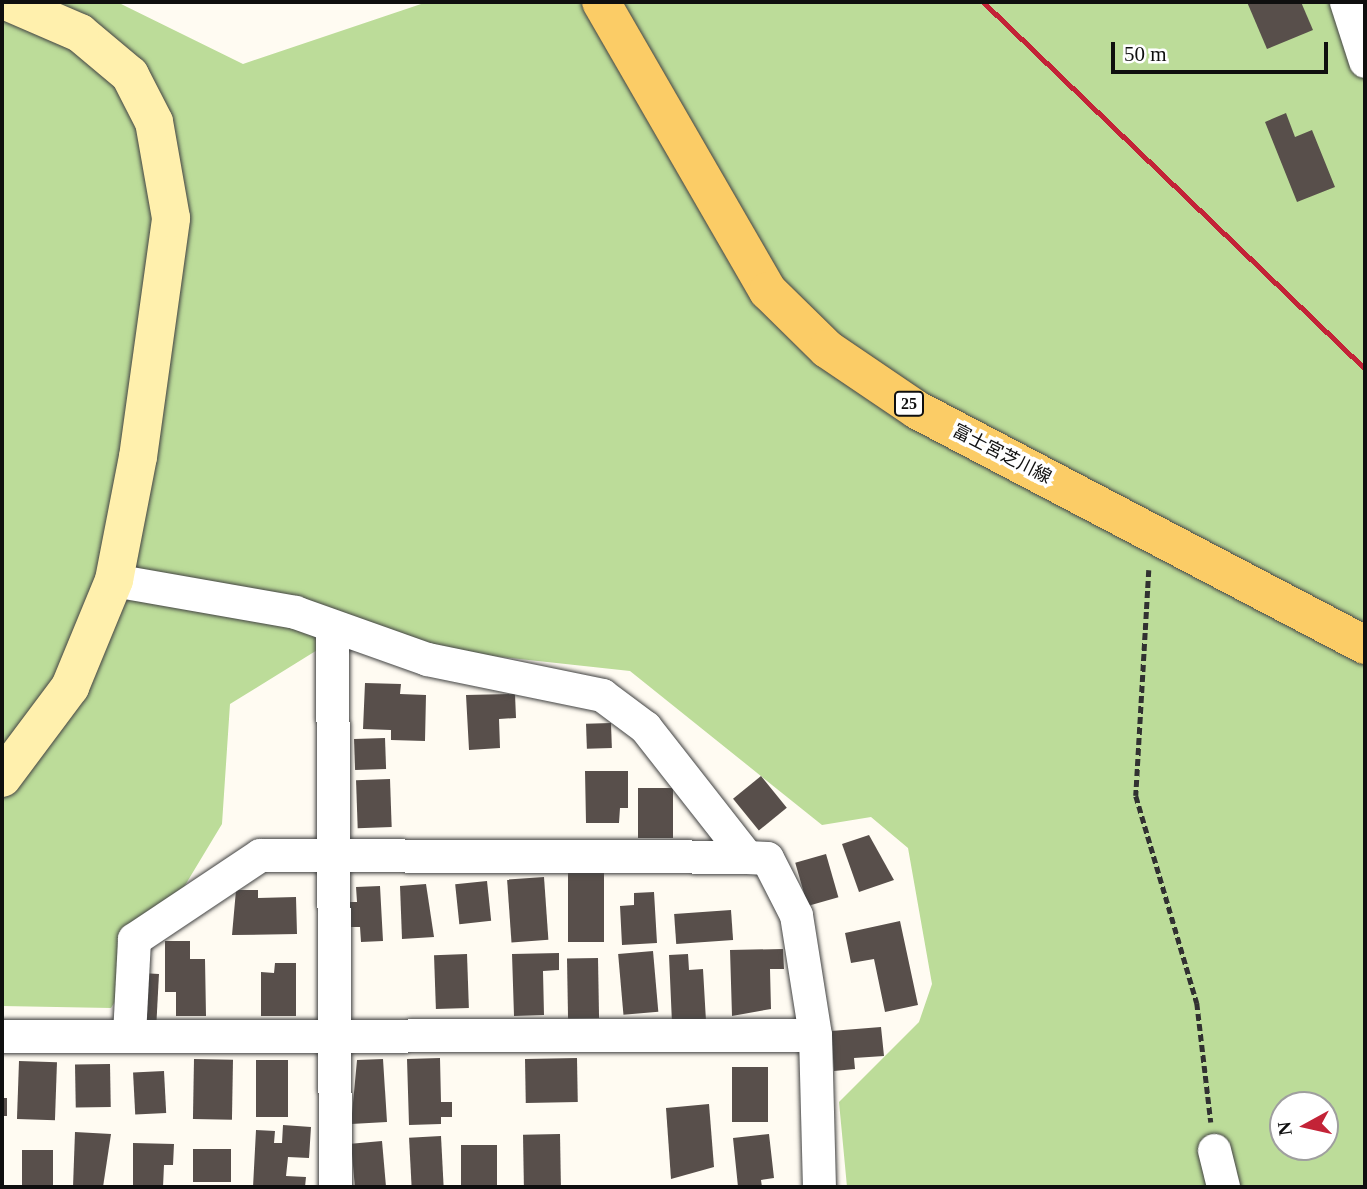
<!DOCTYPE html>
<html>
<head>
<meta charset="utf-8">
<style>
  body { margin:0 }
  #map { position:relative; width:1367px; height:1189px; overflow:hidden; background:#fffbf2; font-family:"Times New Roman","Noto Sans JP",serif }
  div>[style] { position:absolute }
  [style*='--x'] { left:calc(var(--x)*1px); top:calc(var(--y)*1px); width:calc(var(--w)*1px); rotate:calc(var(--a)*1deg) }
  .forest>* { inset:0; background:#bcdc99 }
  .building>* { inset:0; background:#584f4b; transform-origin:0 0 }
  .path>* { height:4.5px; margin-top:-2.25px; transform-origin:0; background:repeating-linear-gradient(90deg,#313131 0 7px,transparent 0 10.5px) }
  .roads { filter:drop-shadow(0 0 2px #424242) drop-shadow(0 0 2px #424242) }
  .street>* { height:33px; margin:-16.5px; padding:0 16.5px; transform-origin:16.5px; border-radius:16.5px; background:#fff }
  .secondary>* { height:38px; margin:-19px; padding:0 19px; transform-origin:19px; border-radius:19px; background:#fff0ad }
  .primary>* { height:38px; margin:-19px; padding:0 19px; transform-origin:19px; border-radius:19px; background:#fbcc66 }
  .rail>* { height:5px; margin:-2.5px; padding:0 2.5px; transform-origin:2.5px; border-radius:2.5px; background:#c32337 }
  span { translate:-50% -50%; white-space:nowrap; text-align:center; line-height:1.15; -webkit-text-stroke:7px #fff; paint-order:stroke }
  .shield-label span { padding:2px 5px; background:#fff; border:2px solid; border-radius:5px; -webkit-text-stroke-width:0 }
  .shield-label { font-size:16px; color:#0f0f0f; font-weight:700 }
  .street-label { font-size:18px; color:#0f0f0f }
  .frame { position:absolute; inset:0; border:4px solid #0f0f0f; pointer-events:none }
  .north { position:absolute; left:1269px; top:1091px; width:70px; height:70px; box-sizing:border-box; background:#fff; border:2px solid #9f9f9f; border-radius:50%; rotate:262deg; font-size:19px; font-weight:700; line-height:28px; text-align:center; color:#0f0f0f }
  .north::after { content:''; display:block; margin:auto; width:24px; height:32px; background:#c32337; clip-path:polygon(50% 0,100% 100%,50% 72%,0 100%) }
  .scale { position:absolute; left:1111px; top:42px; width:217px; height:32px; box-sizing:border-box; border:4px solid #0f0f0f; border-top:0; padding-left:9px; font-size:21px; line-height:24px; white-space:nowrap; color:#0f0f0f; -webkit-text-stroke:5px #fff; paint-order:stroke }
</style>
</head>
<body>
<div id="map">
  <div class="forest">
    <div style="clip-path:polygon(evenodd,2px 2px,117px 2px,243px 64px,427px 2px,1365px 2px,1365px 1187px,847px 1187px,839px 1102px,919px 1022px,932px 984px,908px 848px,871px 817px,822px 825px,630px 671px,335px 639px,230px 704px,222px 824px,111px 1008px,2px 1006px,2px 2px,1283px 1105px,1325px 1105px,1325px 1147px,1283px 1147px,1283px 1105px)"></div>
  </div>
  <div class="building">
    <div style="clip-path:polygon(1247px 2px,1301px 2px,1313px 30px,1267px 49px)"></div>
    <div style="clip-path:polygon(1286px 113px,1295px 137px,1312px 130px,1335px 187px,1297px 202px,1265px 122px)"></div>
    <div style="clip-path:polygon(365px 683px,401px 684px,400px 694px,426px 695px,425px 741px,391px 740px,391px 730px,363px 729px)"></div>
    <div style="clip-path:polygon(515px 694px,516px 718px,499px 719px,500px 748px,469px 750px,466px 695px)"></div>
    <div style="left:611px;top:723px;width:25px;height:25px;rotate:88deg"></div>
    <div style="left:385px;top:738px;width:31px;height:31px;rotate:88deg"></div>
    <div style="clip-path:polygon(585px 771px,628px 771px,628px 808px,620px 808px,619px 823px,586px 823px)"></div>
    <div style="left:761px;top:776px;width:41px;height:36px;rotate:51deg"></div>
    <div style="left:390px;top:779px;width:48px;height:34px;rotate:88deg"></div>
    <div style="left:638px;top:788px;width:35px;height:50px"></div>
    <div style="clip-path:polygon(869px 835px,894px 880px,859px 892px,842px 844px)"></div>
    <div style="left:826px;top:854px;width:45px;height:32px;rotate:74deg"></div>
    <div style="left:568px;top:873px;width:36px;height:69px"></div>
    <div style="left:544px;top:877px;width:63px;height:37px;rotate:86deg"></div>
    <div style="left:487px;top:881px;width:40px;height:32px;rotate:84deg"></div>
    <div style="clip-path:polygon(426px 884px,434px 937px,402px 939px,400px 886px)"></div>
    <div style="clip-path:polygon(380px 886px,383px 941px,361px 942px,360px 927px,348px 927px,346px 902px,357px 902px,356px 887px)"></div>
    <div style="clip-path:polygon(236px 890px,258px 890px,258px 898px,296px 897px,297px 934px,232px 935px)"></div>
    <div style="clip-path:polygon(654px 892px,657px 943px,622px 945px,620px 906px,634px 905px,634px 893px)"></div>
    <div style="left:731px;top:910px;width:30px;height:57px;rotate:86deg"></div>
    <div style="clip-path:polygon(900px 921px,918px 1005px,885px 1012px,874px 959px,851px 963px,845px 933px)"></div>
    <div style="clip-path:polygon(165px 941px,190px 941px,190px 959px,205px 959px,206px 1016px,176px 1016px,176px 992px,165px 992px)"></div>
    <div style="clip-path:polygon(783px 949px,784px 969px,770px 969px,771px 1009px,732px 1016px,730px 950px)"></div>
    <div style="left:653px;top:951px;width:61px;height:35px;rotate:85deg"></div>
    <div style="clip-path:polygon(559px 953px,559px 970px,543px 971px,544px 1015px,514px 1016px,512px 954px)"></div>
    <div style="left:467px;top:954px;width:54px;height:33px;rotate:88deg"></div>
    <div style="clip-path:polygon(688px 954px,689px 970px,703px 969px,706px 1021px,672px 1023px,669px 955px)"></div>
    <div style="left:598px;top:958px;width:60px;height:31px;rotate:89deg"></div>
    <div style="clip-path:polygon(275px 963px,296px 963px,296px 1016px,261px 1016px,261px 972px,274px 973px)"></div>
    <div style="left:141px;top:973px;width:18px;height:47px;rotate:3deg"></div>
    <div style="clip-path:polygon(881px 1027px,884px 1056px,854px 1058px,855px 1069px,834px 1071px,831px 1031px)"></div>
    <div style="clip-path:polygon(440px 1058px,441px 1102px,452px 1102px,452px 1117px,441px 1117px,441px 1124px,409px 1125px,407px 1059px)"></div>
    <div style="left:577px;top:1058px;width:44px;height:52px;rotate:89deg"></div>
    <div style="left:194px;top:1059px;width:39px;height:60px;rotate:1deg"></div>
    <div style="clip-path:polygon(383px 1059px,387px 1122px,351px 1124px,357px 1060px)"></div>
    <div style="left:256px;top:1060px;width:32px;height:57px"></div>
    <div style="left:19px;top:1061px;width:38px;height:58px;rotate:2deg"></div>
    <div style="left:110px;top:1064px;width:43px;height:35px;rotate:89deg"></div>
    <div style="left:732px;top:1067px;width:36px;height:55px"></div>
    <div style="left:164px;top:1071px;width:42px;height:31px;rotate:87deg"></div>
    <div style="left:2px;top:1098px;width:5px;height:18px"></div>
    <div style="clip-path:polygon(709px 1104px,714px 1167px,671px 1179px,666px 1108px)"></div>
    <div style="clip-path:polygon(283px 1125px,311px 1127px,309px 1158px,288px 1157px,286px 1176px,306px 1177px,305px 1187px,253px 1187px,256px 1130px,275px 1131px,274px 1143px,282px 1143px)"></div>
    <div style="clip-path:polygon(75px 1132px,111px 1134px,103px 1187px,73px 1187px)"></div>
    <div style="left:560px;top:1134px;width:53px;height:37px;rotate:89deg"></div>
    <div style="clip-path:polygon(769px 1134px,774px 1178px,761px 1180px,762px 1187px,738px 1187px,733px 1138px)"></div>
    <div style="left:441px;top:1136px;width:51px;height:32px;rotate:87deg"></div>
    <div style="left:382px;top:1141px;width:45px;height:31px;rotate:85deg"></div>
    <div style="clip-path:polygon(133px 1143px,174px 1144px,173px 1165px,164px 1165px,163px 1187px,133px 1187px)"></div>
    <div style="left:461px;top:1145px;width:36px;height:42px"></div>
    <div style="left:231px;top:1149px;width:33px;height:38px;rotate:90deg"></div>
    <div style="left:22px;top:1150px;width:31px;height:37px"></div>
  </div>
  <div class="path">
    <div style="--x:1149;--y:570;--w:226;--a:93.3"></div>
    <div style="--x:1136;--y:796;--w:216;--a:73.6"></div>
    <div style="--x:1197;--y:1003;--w:120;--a:83.3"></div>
  </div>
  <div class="roads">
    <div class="street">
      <div style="--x:1346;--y:2;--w:62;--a:72.1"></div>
      <div style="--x:114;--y:580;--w:184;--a:10"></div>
      <div style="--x:295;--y:612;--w:140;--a:19.6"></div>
      <div style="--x:427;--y:659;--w:179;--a:11.6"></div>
      <div style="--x:602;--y:695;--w:54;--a:36.7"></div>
      <div style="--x:645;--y:727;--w:165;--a:51.9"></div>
      <div style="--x:747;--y:857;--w:20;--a:3"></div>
      <div style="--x:767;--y:858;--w:64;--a:63"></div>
      <div style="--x:796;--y:915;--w:121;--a:81"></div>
      <div style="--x:815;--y:1035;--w:152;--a:88.5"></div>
      <div style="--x:332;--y:628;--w:559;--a:89.69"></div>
      <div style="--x:129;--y:1035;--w:96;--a:-87"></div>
      <div style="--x:134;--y:939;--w:151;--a:-33.7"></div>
      <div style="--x:260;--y:855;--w:487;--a:0.2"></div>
      <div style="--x:2;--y:1036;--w:813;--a:-0.07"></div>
      <div style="--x:1214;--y:1150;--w:38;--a:76"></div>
    </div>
    <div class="secondary">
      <div style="--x:2;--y:778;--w:114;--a:-53.2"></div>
      <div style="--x:70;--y:687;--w:116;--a:-67.6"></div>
      <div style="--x:114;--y:580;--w:125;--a:-79"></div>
      <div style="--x:138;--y:457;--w:241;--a:-82.1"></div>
      <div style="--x:171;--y:218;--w:97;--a:-100"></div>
      <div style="--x:154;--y:122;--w:53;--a:-117.1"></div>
      <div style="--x:130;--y:75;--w:65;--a:-140"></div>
      <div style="--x:80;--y:33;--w:78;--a:-156.7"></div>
    </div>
    <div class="primary">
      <div style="--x:601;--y:2;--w:334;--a:60"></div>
      <div style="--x:768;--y:291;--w:83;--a:44.5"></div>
      <div style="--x:827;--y:349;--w:109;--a:34.1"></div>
      <div style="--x:917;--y:410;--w:506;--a:27.68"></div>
    </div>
  </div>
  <div class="rail">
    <div style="--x:983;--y:2;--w:530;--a:43.85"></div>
  </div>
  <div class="shield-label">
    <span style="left:909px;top:404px">25</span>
  </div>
  <div class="street-label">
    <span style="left:1002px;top:454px;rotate:27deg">富士宮芝川線</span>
  </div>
  <div class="frame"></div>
  <div class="north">N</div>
  <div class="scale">50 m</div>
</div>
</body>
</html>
